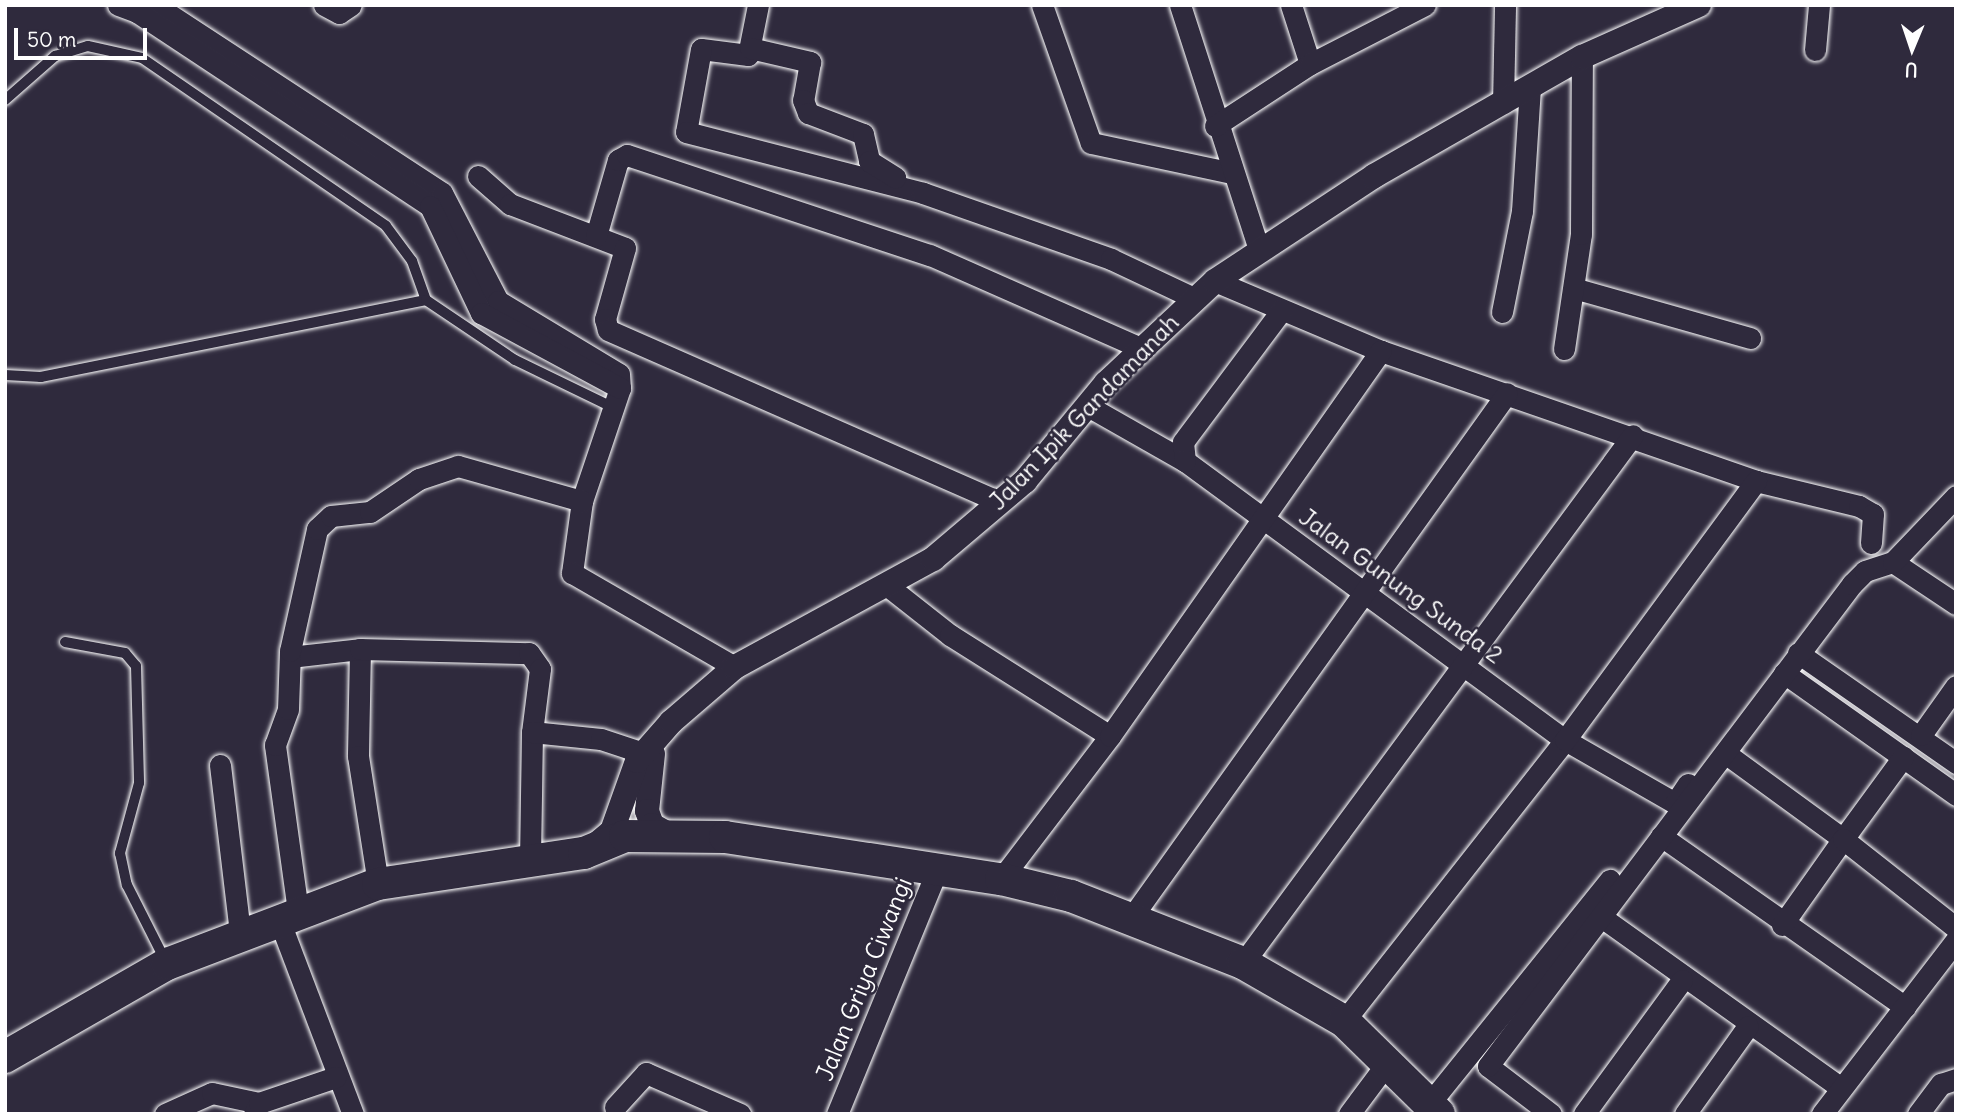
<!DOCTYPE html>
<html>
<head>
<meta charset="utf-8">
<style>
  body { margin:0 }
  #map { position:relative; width:1961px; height:1119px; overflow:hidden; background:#2f2a3d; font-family:Delius,sans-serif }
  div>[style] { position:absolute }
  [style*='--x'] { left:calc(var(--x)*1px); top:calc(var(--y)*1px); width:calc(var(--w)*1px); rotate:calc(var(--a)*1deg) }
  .roads { filter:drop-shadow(0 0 2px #fff) drop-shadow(0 0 2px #fff) }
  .service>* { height:10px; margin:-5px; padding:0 5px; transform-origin:5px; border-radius:5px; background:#2f2a3d }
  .minor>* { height:21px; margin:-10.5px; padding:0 10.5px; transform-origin:10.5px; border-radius:10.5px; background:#2f2a3d }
  .tertiary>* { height:24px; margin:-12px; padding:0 12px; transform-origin:12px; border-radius:12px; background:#2f2a3d }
  .primary>* { height:32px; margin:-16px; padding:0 16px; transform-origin:16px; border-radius:16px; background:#2f2a3d }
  span { translate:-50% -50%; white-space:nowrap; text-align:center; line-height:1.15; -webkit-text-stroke:5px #2f2a3d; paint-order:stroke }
  .street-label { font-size:24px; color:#fff }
  .frame { position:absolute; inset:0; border:7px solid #fff; pointer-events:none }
  .north { position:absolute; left:1877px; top:14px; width:70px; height:70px; -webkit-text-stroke:5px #2f2a3d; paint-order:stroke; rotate:182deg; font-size:19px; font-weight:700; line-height:28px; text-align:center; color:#fff }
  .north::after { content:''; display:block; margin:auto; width:24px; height:32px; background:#fff; clip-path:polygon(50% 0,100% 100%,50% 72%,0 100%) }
  .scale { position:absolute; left:14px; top:28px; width:133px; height:32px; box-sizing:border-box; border:4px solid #fff; border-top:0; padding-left:9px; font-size:21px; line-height:24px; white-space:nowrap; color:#fff; -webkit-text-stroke:5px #2f2a3d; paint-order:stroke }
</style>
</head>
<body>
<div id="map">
  <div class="roads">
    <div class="service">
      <div style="--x:5;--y:100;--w:67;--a:-41.3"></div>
      <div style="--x:55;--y:56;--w:34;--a:-17"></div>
      <div style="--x:88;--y:46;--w:55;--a:12.5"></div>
      <div style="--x:142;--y:58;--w:296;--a:34.5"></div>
      <div style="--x:386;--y:226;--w:44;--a:53.4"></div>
      <div style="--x:412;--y:261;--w:41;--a:70.3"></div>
      <div style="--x:426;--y:300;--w:393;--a:168.7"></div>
      <div style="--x:41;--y:377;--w:36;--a:-177"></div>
      <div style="--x:426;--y:300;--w:107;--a:34"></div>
      <div style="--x:515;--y:360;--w:108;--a:25.9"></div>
      <div style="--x:65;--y:642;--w:61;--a:10.4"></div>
      <div style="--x:125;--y:653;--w:17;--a:50"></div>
      <div style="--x:136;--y:666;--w:117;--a:88.5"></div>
      <div style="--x:139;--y:783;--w:73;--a:105.2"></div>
      <div style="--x:120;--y:853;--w:33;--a:78"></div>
      <div style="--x:127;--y:885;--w:86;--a:63.1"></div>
    </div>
    <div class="minor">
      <div style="--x:118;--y:5;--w:20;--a:20"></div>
      <div style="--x:137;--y:12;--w:11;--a:-38"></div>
      <div style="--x:155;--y:5;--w:343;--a:33.2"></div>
      <div style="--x:442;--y:193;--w:122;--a:62.6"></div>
      <div style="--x:498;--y:301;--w:141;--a:31.1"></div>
      <div style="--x:619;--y:374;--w:14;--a:86"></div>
      <div style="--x:620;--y:388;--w:119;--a:108.6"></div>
      <div style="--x:582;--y:501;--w:73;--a:97.9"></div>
      <div style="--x:572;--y:573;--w:188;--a:30"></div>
      <div style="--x:324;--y:5;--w:17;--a:28"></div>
      <div style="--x:339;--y:13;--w:14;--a:-34"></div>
      <div style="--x:758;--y:5;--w:51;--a:101.3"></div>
      <div style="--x:748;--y:55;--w:47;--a:-172.7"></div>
      <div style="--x:701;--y:49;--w:84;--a:100.2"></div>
      <div style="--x:686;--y:132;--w:245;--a:14.4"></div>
      <div style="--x:923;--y:193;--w:199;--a:19.3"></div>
      <div style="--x:1111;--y:259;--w:92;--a:25.2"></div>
      <div style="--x:1042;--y:5;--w:146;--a:70.5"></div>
      <div style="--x:1091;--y:143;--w:144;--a:12"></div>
      <div style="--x:1180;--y:5;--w:256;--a:72.1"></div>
      <div style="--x:1291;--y:5;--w:62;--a:72.1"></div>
      <div style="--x:137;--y:12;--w:351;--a:33.5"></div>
      <div style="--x:430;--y:206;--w:119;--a:64.5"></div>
      <div style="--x:481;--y:313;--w:158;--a:28.3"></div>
      <div style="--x:750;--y:48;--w:62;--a:13.1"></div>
      <div style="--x:810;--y:62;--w:39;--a:100"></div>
      <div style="--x:803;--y:100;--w:14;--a:69"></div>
      <div style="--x:808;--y:113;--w:59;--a:20.9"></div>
      <div style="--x:863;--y:134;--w:28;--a:77"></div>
      <div style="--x:869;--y:161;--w:31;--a:32"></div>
      <div style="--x:1815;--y:50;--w:45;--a:-84.9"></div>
      <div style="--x:1503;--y:103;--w:98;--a:-88.8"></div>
      <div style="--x:1215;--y:126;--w:113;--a:-33.1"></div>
      <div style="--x:1310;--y:64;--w:129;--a:-27.2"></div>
      <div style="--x:478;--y:176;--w:43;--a:41.2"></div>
      <div style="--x:510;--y:204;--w:123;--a:20.9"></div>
      <div style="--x:625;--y:248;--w:74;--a:105.7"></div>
      <div style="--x:605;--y:319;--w:11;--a:75"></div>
      <div style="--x:608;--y:330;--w:428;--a:23.7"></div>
      <div style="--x:596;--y:236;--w:79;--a:-73.9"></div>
      <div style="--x:618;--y:160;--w:10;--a:-29"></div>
      <div style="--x:627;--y:155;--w:319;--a:18.3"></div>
      <div style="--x:930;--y:255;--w:233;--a:23.8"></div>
      <div style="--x:1215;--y:281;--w:180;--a:22.9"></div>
      <div style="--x:1381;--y:351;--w:397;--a:19.1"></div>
      <div style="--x:1756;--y:481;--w:106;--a:13.6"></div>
      <div style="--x:1859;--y:506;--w:16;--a:30"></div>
      <div style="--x:1873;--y:514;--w:29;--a:94"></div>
      <div style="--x:1577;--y:289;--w:180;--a:15.8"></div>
      <div style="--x:1502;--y:312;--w:103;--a:-78.8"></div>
      <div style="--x:1522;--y:211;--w:124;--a:-86.3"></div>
      <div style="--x:1564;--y:349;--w:116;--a:-81.6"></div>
      <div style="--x:1581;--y:234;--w:177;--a:-89.7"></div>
      <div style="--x:1088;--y:406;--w:112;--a:29.6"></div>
      <div style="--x:1185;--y:461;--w:471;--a:36.3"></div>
      <div style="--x:1565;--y:740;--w:127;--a:29.8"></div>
      <div style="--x:1675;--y:803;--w:23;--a:-56"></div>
      <div style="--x:1185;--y:461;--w:19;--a:-96"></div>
      <div style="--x:1183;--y:442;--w:164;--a:-53.2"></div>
      <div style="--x:1893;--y:562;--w:76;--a:33.7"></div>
      <div style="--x:889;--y:587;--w:78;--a:38.2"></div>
      <div style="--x:950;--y:635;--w:189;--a:32.3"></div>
      <div style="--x:360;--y:649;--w:107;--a:91.1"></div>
      <div style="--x:358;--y:756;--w:130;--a:81.1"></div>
      <div style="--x:1798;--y:653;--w:193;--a:34.8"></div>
      <div style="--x:290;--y:657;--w:70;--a:-6.5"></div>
      <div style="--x:360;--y:649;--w:169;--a:1.4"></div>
      <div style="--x:529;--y:653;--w:19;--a:55"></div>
      <div style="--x:540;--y:669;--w:64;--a:97.2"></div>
      <div style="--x:532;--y:732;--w:128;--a:90.9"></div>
      <div style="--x:1784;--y:673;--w:211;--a:35.3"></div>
      <div style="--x:532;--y:732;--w:69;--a:5.8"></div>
      <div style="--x:601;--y:739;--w:54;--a:18.4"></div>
      <div style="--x:1921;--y:735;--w:60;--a:-54.5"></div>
      <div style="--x:1725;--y:753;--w:146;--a:36.1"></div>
      <div style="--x:1843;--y:839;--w:102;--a:-53.8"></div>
      <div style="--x:220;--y:765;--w:169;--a:83.2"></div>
      <div style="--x:1661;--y:836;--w:298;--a:35"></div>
      <div style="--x:1001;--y:879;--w:180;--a:-52.7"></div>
      <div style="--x:1110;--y:736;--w:471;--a:-54.9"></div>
      <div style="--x:298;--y:911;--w:168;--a:-97.9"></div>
      <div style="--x:275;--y:745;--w:38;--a:-70"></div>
      <div style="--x:288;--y:709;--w:58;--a:-88"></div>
      <div style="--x:290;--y:651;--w:125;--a:-77.5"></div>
      <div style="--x:317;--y:529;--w:19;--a:-43"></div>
      <div style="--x:331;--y:516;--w:39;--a:-6"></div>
      <div style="--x:370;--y:512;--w:59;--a:-34"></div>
      <div style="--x:419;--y:479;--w:41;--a:-18.4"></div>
      <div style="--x:458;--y:466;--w:129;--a:15.8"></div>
      <div style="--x:1600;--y:916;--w:296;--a:35.5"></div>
      <div style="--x:278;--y:917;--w:211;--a:69.2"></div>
      <div style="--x:1129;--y:921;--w:649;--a:-54.4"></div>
      <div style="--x:1782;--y:925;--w:105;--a:-54.7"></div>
      <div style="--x:1843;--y:839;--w:144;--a:38.2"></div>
      <div style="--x:1243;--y:963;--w:656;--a:-53.55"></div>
      <div style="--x:1344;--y:1021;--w:357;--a:-51.8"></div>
      <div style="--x:1565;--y:740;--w:322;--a:-53.6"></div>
      <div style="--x:1429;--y:1104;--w:288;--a:-51.1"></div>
      <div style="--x:615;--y:1107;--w:46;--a:-47.6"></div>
      <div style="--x:646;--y:1073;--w:103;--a:23.6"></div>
      <div style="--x:165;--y:1114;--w:51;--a:-24.1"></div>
      <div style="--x:212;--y:1093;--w:48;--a:12"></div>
      <div style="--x:254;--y:1114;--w:12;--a:-66"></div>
      <div style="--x:259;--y:1103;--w:81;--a:-18.7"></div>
      <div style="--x:837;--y:1114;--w:269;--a:-67.7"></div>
      <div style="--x:1349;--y:1114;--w:64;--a:-53.3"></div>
      <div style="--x:1551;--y:1114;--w:79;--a:-142.7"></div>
      <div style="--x:1488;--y:1066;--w:604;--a:-52.94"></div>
      <div style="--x:1852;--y:584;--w:18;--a:-45"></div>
      <div style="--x:1865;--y:571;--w:29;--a:-18"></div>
      <div style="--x:1893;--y:562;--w:91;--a:-46.3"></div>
      <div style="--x:1584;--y:1114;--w:166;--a:-53.8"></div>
      <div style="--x:1685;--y:1114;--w:108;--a:-54.4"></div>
      <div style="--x:1822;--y:1114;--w:220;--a:-52.4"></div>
      <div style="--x:1918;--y:1114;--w:38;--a:-53"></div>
      <div style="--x:1941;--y:1084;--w:16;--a:-18"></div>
    </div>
    <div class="tertiary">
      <div style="--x:653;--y:754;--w:57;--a:96"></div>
      <div style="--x:647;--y:811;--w:15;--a:70"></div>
      <div style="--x:652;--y:825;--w:26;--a:29"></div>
      <div style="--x:593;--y:847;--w:25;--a:-40"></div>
      <div style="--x:612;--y:831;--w:74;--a:-70.3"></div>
      <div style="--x:637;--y:761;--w:52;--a:-48.9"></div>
      <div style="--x:671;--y:722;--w:84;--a:-40.7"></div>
      <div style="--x:735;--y:667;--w:226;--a:-28.6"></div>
      <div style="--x:933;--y:559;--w:121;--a:-40.3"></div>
      <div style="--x:1025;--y:481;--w:127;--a:-50.4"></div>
      <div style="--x:1106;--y:383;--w:149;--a:-43.1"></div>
      <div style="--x:1215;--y:281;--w:191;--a:-33.4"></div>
      <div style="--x:1374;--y:176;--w:240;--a:-29.8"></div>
      <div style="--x:1582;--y:57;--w:128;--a:-24"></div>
    </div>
    <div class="primary">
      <div style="--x:5;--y:1057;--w:187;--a:-29.9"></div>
      <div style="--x:167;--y:964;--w:226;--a:-20.8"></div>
      <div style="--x:378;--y:884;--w:208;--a:-8.6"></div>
      <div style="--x:584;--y:853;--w:44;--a:-22.5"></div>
      <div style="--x:625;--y:836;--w:100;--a:0.6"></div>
      <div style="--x:725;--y:837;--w:279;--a:8.7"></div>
      <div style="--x:1001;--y:879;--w:72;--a:13.7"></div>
      <div style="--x:1071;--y:896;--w:185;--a:21.3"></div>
      <div style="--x:1243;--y:963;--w:116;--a:29.9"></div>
      <div style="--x:1344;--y:1021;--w:133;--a:44.4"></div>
    </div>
  </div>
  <div class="street-label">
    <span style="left:1084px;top:412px;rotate:-46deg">Jalan Ipik Gandamanah</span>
    <span style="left:1401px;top:586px;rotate:36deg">Jalan Gunung Sunda 2</span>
    <span style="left:864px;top:979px;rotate:-68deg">Jalan Griya Ciwangi</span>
  </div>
  <div class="frame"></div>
  <div class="north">U</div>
  <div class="scale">50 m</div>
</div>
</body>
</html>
